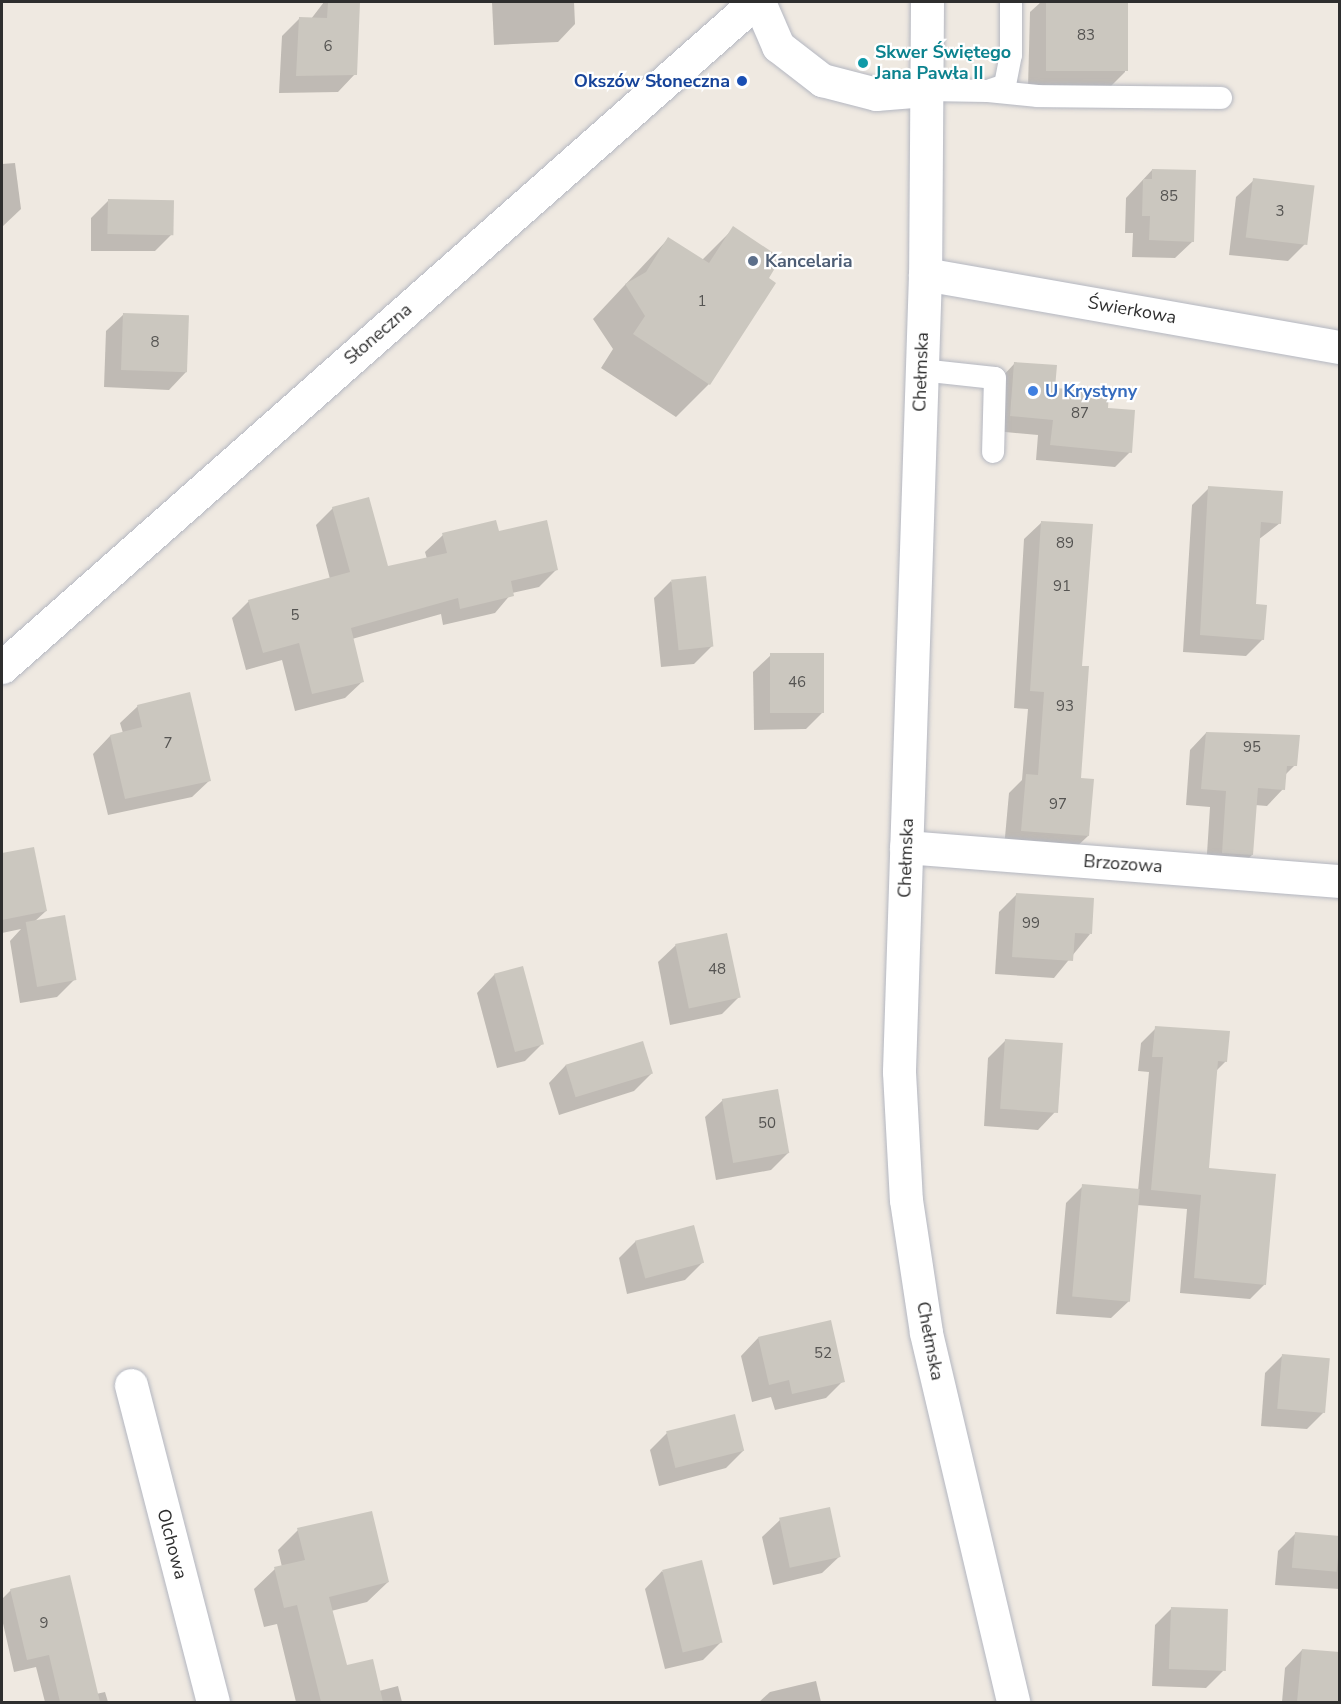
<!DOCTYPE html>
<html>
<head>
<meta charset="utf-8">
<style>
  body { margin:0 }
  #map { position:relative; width:1341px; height:1704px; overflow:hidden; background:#efe9e1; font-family:"Nunito Sans",sans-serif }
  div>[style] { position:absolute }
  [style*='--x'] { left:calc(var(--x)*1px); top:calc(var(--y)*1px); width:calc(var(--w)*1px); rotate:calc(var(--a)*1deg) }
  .shadow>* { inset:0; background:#0003 }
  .building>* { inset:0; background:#cbc7bf; transform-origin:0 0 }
  .roads { filter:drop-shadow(0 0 2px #b4b7c1) drop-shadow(0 0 2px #b4b7c1) }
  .service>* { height:22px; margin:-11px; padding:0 11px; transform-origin:11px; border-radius:11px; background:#fff }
  .minor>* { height:33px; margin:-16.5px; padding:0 16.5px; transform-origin:16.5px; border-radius:16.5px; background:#fff }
  .tertiary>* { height:33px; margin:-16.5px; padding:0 16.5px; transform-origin:16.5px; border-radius:16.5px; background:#fff }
  .secondary>* { height:33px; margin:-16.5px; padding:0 16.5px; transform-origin:16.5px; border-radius:16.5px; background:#fff }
  .dots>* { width:16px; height:16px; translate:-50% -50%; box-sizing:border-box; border:3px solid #fff; border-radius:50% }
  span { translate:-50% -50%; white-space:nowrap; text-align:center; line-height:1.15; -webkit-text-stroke:4.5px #fff; paint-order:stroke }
  .number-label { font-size:15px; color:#555452 }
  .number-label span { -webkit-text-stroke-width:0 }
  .culture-label { font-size:18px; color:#0d838f; font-weight:700 }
  .left { translate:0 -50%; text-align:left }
  .transit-label { font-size:18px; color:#164399; font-weight:700 }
  .right { translate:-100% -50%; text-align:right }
  .service-label { font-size:18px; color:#4e5e75; font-weight:700 }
  .street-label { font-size:18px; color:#2e2e2e }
  .shop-label { font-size:18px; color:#366cbe; font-weight:700 }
  .frame { position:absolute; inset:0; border:3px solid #2e2e2e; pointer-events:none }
</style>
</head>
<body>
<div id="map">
  <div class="shadow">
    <div style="clip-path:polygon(324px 2px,358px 2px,355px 74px,338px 92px,279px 93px,282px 36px,299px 19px,311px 19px)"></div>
    <div style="clip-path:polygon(492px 2px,574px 2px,575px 24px,558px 42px,494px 45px)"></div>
    <div style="clip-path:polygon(1041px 2px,1127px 2px,1125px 72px,1107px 90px,1028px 88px,1030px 12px)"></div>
    <div style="clip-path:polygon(15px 163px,21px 209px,2px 227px,2px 164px)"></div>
    <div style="clip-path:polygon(1152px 170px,1193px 241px,1175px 258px,1132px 257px,1133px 233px,1125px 233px,1126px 198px)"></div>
    <div style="clip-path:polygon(1254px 180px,1305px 244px,1288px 261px,1229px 255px,1236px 197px)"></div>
    <div style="clip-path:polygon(108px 201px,172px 234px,155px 251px,91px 251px,91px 218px)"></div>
    <div style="clip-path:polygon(734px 228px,709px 384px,676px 417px,601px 368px,613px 349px,593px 319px,668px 239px,702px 260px)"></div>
    <div style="clip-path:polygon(124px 314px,186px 372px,169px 390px,104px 387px,106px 331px)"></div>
    <div style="clip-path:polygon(1015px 363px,1054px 389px,1106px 410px,1130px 452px,1115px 467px,1036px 460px,1038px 435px,995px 431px,1000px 379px)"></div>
    <div style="clip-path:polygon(1209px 488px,1280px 523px,1258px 540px,1254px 606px,1263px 639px,1246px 656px,1183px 652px,1192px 505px)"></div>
    <div style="clip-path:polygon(333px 508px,387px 568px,427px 559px,425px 552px,443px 535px,498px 533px,556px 570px,539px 587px,512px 593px,495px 613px,443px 625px,441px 614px,352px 639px,363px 681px,345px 698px,295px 711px,282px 660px,246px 670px,232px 618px,249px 601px,330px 579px,316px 525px)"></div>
    <div style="clip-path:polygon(1042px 522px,1081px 667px,1079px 779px,1088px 836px,1070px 853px,1004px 848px,1009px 793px,1022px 780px,1028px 709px,1014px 708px,1024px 539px)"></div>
    <div style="clip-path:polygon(671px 581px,712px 646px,694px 664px,661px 667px,654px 598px)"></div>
    <div style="clip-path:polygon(771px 655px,823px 712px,806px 729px,754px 730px,753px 672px)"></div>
    <div style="clip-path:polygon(138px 706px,210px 780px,192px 797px,108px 815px,93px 754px,110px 736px,123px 733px,120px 723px)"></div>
    <div style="clip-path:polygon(1206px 733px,1298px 736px,1295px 765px,1284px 776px,1283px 789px,1267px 806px,1255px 805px,1252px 855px,1235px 871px,1206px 869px,1210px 807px,1186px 805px,1190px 750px)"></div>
    <div style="clip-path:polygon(33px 848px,46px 911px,34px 922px,74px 980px,57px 997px,20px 1003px,10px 941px,21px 929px,2px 933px,2px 855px)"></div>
    <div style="clip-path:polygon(1017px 894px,1090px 934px,1054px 978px,995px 974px,999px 912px)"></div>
    <div style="clip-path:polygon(676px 945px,739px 997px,722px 1014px,670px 1025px,658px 962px)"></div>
    <div style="clip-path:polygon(522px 968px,542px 1044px,525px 1061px,497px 1068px,477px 993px,494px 975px)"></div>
    <div style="clip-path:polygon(1156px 1028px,1226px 1061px,1216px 1071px,1207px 1170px,1265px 1284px,1250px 1299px,1180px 1293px,1187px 1209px,1137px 1205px,1129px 1301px,1111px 1318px,1056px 1314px,1066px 1203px,1083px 1186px,1138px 1191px,1149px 1072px,1138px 1071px,1141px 1043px)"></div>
    <div style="clip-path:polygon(1006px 1040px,1055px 1112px,1038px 1130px,984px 1126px,988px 1058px)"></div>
    <div style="clip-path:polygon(566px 1065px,651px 1074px,634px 1091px,559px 1115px,549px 1083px)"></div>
    <div style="clip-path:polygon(723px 1100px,788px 1153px,771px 1170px,716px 1180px,705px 1117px)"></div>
    <div style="clip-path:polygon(636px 1241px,702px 1263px,685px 1280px,627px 1294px,619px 1258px)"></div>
    <div style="clip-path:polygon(758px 1338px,843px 1381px,826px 1398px,775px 1410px,771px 1397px,752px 1402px,741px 1356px)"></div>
    <div style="clip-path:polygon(1283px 1355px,1324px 1412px,1307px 1429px,1261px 1426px,1265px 1373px)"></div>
    <div style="clip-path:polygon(667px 1433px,743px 1451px,726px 1468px,659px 1486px,650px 1450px)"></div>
    <div style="clip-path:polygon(780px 1520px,840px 1556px,822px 1573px,773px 1585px,762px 1537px)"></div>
    <div style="clip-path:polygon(298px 1530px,388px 1582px,367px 1602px,331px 1611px,346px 1667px,379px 1691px,398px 1686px,402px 1702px,296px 1702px,277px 1624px,264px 1627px,254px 1589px,275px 1569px,282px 1567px,278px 1550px)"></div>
    <div style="clip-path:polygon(1295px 1534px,1340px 1537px,1340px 1589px,1275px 1585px,1278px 1551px)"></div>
    <div style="clip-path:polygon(662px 1571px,721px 1642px,703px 1660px,665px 1669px,645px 1589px)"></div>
    <div style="clip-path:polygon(11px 1590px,96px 1694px,105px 1692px,108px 1702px,45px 1702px,36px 1667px,14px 1672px,2px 1619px,2px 1599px)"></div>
    <div style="clip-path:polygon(1172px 1608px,1223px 1671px,1206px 1688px,1152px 1686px,1155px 1625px)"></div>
    <div style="clip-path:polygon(1302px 1650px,1340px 1653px,1340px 1702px,1282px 1702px,1285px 1668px)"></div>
    <div style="clip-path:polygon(816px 1681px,821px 1702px,759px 1702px,770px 1692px)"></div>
  </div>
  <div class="building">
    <div style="clip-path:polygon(328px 2px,360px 2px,357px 75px,296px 76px,299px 17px,327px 18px)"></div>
    <div style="left:1046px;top:2px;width:82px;height:69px"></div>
    <div style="clip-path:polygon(1152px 169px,1196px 170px,1194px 242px,1149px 240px,1150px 216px,1142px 216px,1143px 179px,1152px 179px)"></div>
    <div style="left:1253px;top:178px;width:62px;height:60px;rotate:7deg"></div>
    <div style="left:108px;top:199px;width:66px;height:35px;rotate:1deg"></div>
    <div style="clip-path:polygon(733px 226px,781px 258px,769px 278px,776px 283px,710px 385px,633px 334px,645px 316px,625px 284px,646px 272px,668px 237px,709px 263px)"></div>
    <div style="left:123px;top:313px;width:66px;height:57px;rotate:2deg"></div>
    <div style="clip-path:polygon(1014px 362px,1057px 365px,1055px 388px,1109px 392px,1108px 408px,1135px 410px,1132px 453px,1050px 445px,1053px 420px,1010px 416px)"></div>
    <div style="clip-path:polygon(1208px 486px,1283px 491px,1281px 524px,1261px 522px,1256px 604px,1267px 605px,1264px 640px,1200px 635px)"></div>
    <div style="clip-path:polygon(369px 497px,388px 566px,447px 553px,442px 533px,496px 520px,499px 531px,547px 520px,558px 570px,511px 581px,514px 596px,460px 609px,458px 598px,351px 628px,364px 682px,312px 694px,299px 643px,263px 653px,248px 600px,350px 572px,332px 507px)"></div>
    <div style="clip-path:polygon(1041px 521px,1093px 524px,1082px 666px,1089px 666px,1081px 778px,1094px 779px,1089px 836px,1021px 831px,1026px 774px,1038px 775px,1044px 692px,1030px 691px)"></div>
    <div style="left:706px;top:576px;width:71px;height:35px;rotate:84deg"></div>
    <div style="left:770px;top:653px;width:54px;height:60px"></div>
    <div style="clip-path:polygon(190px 692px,211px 781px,125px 799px,110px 735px,142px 727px,137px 705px)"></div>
    <div style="clip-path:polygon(1206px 732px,1300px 735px,1297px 766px,1287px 766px,1285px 790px,1258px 788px,1253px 855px,1222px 853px,1226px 791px,1201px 789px)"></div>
    <div style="clip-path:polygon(34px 847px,47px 911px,2px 920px,2px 853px)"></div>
    <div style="clip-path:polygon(1016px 893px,1094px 898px,1092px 934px,1075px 933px,1073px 961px,1012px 957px)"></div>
    <div style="left:65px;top:915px;width:66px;height:40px;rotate:80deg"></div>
    <div style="left:727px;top:933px;width:66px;height:53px;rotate:78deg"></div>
    <div style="left:523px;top:966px;width:81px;height:30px;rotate:75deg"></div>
    <div style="clip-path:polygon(1155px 1026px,1230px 1031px,1227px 1062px,1218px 1061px,1209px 1168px,1276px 1174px,1266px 1285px,1194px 1278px,1201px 1195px,1151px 1190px,1163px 1057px,1152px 1057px)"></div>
    <div style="left:1005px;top:1039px;width:58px;height:70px;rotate:4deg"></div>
    <div style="left:643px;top:1041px;width:34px;height:81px;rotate:73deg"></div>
    <div style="left:778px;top:1089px;width:65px;height:57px;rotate:80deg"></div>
    <div style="left:1082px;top:1184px;width:58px;height:113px;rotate:5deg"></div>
    <div style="left:694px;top:1225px;width:39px;height:61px;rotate:75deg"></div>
    <div style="clip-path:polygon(831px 1320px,845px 1382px,792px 1394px,789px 1380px,769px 1385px,758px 1337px)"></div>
    <div style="left:1282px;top:1354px;width:48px;height:55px;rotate:5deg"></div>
    <div style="left:735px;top:1414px;width:38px;height:71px;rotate:76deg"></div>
    <div style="left:830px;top:1507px;width:51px;height:52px;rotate:78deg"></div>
    <div style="clip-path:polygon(372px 1511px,389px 1582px,329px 1597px,347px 1665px,373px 1659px,383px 1702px,321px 1702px,297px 1605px,284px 1608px,274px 1567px,305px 1560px,297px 1528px)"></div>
    <div style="left:1295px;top:1532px;width:45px;height:36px;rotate:5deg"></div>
    <div style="left:702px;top:1560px;width:85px;height:41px;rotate:76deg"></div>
    <div style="clip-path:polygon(70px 1575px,100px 1702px,60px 1702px,49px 1655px,27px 1660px,10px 1589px)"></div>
    <div style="left:1171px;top:1607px;width:57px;height:62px;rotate:2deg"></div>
    <div style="clip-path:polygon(1302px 1649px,1340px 1652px,1340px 1702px,1297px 1702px)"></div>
  </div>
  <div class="roads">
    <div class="service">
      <div style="--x:925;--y:90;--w:63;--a:0.9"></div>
      <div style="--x:988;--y:91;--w:18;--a:-19"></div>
      <div style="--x:1005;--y:85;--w:31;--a:-79"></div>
      <div style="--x:1011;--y:55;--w:53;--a:-90"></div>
      <div style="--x:988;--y:91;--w:50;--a:5.7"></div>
      <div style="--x:1038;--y:96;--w:183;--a:0.6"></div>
      <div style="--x:921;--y:370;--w:74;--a:6.2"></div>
      <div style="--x:995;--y:378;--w:74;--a:91.5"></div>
    </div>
    <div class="minor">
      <div style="--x:906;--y:847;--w:435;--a:4.5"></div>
      <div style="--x:131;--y:1385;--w:327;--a:75.5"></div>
    </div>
    <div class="tertiary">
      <div style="--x:759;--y:2;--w:48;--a:66.6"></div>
      <div style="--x:778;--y:46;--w:56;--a:37.7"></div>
      <div style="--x:822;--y:80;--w:56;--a:14.5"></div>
      <div style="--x:876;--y:94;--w:49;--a:-4.7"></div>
      <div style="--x:927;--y:2;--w:272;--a:90.4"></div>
      <div style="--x:925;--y:274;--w:798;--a:91.87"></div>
      <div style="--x:899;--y:1072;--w:128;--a:86.9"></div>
      <div style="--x:906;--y:1200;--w:134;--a:81.4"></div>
      <div style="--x:926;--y:1333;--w:379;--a:76.7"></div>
      <div style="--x:925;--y:274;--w:421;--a:10"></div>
    </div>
    <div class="secondary">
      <div style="--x:2;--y:667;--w:1005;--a:-41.45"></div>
    </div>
  </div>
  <div class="dots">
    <div style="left:863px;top:63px;background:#0f9aa8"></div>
    <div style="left:742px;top:81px;background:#1a4fb4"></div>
    <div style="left:753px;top:261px;background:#5c6f8a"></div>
    <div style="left:1033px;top:391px;background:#3f7fe0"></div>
  </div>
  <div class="number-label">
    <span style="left:1086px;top:36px">83</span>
    <span style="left:328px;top:47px">6</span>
    <span style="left:1169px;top:197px">85</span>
    <span style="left:1280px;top:212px">3</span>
    <span style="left:702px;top:302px">1</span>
    <span style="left:155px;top:343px">8</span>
    <span style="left:1080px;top:414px">87</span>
    <span style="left:1065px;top:544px">89</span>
    <span style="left:1062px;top:587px">91</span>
    <span style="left:295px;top:616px">5</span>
    <span style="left:797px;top:683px">46</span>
    <span style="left:1065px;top:707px">93</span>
    <span style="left:168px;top:744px">7</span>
    <span style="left:1252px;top:748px">95</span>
    <span style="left:1058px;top:805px">97</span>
    <span style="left:1031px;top:924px">99</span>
    <span style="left:717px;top:970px">48</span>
    <span style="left:767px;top:1124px">50</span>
    <span style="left:823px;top:1354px">52</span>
    <span style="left:44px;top:1624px">9</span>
  </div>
  <div class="culture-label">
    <span class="left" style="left:875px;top:63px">Skwer Świętego<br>Jana Pawła II</span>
  </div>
  <div class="transit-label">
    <span class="right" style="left:730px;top:81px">Okszów Słoneczna</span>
  </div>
  <div class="service-label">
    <span class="left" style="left:765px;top:261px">Kancelaria</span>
  </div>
  <div class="street-label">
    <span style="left:1132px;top:310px;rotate:10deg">Świerkowa</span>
    <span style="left:378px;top:334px;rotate:-41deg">Słoneczna</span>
    <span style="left:921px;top:372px;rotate:-88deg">Chełmska</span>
    <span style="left:906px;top:858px;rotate:-88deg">Chełmska</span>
    <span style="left:1123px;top:864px;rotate:4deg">Brzozowa</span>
    <span style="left:930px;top:1341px;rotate:79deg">Chełmska</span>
    <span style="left:172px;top:1544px;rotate:75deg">Olchowa</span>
  </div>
  <div class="shop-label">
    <span class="left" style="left:1045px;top:391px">U Krystyny</span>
  </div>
  <div class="frame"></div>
</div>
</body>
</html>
